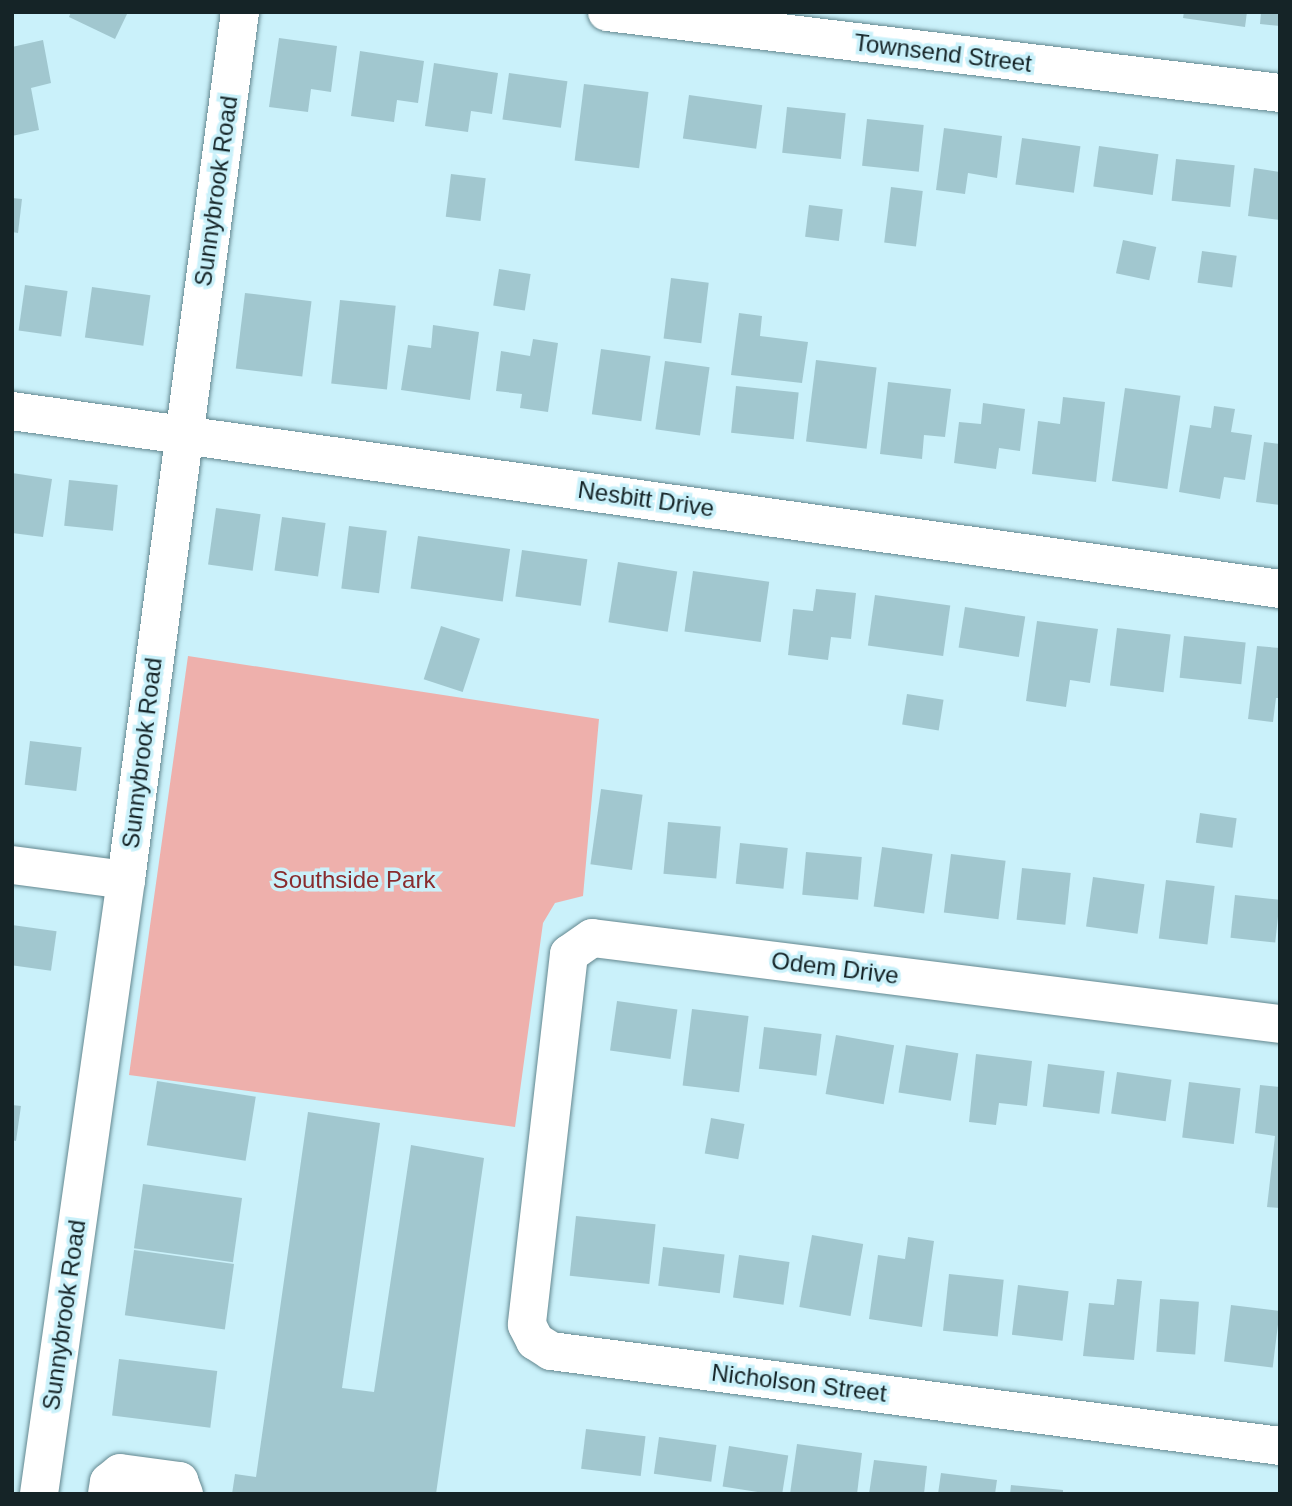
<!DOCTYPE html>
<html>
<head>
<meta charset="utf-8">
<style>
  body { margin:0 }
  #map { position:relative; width:1292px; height:1506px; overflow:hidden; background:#caf1fa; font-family:Helvetica,sans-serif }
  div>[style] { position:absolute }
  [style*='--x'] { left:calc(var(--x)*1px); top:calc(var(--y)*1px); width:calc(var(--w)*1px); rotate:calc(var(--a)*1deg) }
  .green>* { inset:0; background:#eeb0ac }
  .building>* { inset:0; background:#a1c7cf; transform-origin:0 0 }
  .roads { filter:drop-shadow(0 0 2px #63878f) drop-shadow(0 0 2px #63878f) }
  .minor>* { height:38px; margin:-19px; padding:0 19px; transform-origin:19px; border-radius:19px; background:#fff }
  span { translate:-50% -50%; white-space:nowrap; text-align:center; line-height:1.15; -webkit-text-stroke:7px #caf1fa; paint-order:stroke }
  .street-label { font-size:24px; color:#152427 }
  .park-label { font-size:24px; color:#892b2d }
  .frame { position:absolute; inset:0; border:14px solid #152427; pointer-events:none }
</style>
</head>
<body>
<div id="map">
  <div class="green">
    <div style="clip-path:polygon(188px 656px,599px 719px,583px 896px,555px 903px,543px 923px,515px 1127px,129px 1075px)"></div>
  </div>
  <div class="building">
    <div style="clip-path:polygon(71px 12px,128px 12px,115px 39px,69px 17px)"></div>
    <div style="clip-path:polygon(1184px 12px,1247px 12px,1245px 27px,1183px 18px)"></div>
    <div style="clip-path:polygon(1261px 12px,1280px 12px,1280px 26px,1260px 24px)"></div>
    <div style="clip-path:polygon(279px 38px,337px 46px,331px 92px,311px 89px,308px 112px,269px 107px)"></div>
    <div style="clip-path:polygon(43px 40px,51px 83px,31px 88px,39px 130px,12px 136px,12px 47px)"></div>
    <div style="clip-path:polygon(360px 51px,424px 61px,418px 103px,397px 100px,394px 122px,351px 116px)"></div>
    <div style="clip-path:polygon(434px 63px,498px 73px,492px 114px,471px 111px,468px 132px,425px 126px)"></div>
    <div style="left:509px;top:73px;width:59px;height:47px;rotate:8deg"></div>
    <div style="left:584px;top:84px;width:65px;height:77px;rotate:7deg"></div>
    <div style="left:689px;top:95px;width:74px;height:44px;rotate:8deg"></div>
    <div style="left:787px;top:107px;width:59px;height:46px;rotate:6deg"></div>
    <div style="left:867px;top:119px;width:57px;height:47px;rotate:6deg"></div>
    <div style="clip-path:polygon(944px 128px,1002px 136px,997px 178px,968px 173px,965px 194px,936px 190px)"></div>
    <div style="left:1022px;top:138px;width:59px;height:47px;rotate:8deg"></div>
    <div style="left:1099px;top:146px;width:60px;height:41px;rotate:8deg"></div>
    <div style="left:1176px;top:159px;width:59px;height:42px;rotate:6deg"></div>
    <div style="clip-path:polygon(1254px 168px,1280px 172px,1280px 220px,1248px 216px)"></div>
    <div style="left:451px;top:174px;width:35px;height:43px;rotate:7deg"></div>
    <div style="left:891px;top:187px;width:32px;height:56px;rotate:7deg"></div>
    <div style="clip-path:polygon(12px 198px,22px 199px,18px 233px,12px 232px)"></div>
    <div style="left:809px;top:205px;width:34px;height:32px;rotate:7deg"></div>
    <div style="left:1123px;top:240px;width:34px;height:34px;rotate:12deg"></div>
    <div style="left:1202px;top:251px;width:35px;height:32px;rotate:8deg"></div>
    <div style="left:499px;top:269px;width:32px;height:37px;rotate:9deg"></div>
    <div style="left:671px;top:278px;width:38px;height:61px;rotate:7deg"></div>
    <div style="left:25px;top:285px;width:43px;height:46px;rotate:8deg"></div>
    <div style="left:92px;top:287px;width:59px;height:51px;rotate:8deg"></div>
    <div style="left:245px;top:293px;width:67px;height:76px;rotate:7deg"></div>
    <div style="left:340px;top:300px;width:56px;height:84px;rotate:6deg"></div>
    <div style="clip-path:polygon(739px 313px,762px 316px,760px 336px,808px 342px,802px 383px,731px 375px)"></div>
    <div style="clip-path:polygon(433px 325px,479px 332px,470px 400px,401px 390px,408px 345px,431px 348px)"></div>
    <div style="clip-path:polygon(533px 339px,558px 343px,548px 412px,520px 408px,522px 394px,496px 391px,501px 351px,530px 356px)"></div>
    <div style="left:601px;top:349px;width:50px;height:66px;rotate:8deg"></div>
    <div style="left:816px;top:360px;width:61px;height:82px;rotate:7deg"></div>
    <div style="left:665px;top:361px;width:45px;height:69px;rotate:8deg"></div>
    <div style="clip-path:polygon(888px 382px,951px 389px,945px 437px,924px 435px,922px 459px,880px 454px)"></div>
    <div style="left:736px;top:386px;width:63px;height:47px;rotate:6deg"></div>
    <div style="left:1125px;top:388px;width:56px;height:94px;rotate:8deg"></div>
    <div style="clip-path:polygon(1063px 397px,1105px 402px,1096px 482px,1032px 474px,1038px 421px,1060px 424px)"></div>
    <div style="clip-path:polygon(983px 403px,1025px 409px,1020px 451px,999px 448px,996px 469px,954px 463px,959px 422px,981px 424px)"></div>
    <div style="clip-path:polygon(1214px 406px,1235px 409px,1231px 432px,1252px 435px,1245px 480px,1224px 477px,1220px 499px,1179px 492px,1190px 425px,1211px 428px)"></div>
    <div style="clip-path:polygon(1264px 442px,1280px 444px,1280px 505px,1256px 502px)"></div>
    <div style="clip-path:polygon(12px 473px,52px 479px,43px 537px,12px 533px)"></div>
    <div style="left:69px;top:480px;width:49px;height:46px;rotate:6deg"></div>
    <div style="left:216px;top:508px;width:45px;height:57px;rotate:8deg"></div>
    <div style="left:282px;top:517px;width:44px;height:54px;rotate:8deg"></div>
    <div style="left:349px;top:526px;width:38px;height:63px;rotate:7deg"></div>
    <div style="left:418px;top:536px;width:93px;height:53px;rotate:8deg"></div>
    <div style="left:522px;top:550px;width:66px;height:47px;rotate:8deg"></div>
    <div style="left:618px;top:562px;width:60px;height:61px;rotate:9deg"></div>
    <div style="left:693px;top:571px;width:77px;height:61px;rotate:8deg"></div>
    <div style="clip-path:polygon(816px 589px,856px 593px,851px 639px,831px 637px,828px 660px,788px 655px,793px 609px,813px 611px)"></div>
    <div style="left:875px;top:595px;width:76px;height:51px;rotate:8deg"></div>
    <div style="left:965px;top:607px;width:61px;height:41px;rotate:9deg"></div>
    <div style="clip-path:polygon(1037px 621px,1098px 629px,1090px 683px,1070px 680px,1066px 707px,1026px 701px)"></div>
    <div style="left:441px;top:626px;width:41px;height:56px;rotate:18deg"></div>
    <div style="left:1117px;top:628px;width:54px;height:58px;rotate:7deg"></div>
    <div style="left:1184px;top:636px;width:62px;height:42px;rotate:6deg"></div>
    <div style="clip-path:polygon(1257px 646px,1280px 648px,1280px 698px,1276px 698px,1273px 722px,1248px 719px)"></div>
    <div style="left:907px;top:694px;width:37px;height:31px;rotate:9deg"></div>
    <div style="left:30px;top:741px;width:52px;height:44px;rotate:7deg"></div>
    <div style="left:601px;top:789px;width:42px;height:76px;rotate:8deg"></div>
    <div style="left:1200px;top:813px;width:37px;height:30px;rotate:8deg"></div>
    <div style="left:668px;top:822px;width:53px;height:52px;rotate:5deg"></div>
    <div style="left:740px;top:843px;width:48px;height:41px;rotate:6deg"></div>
    <div style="left:882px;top:847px;width:51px;height:60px;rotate:8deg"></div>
    <div style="left:806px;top:852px;width:56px;height:43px;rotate:5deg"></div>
    <div style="left:951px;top:854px;width:55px;height:59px;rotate:7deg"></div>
    <div style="left:1022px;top:868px;width:49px;height:52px;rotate:6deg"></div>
    <div style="left:1093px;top:877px;width:52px;height:50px;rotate:8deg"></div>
    <div style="left:1166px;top:880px;width:49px;height:59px;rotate:7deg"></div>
    <div style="left:1235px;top:895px;width:45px;height:43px;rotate:6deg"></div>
    <div style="left:12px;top:925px;width:45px;height:40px;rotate:8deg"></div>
    <div style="left:617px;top:1001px;width:61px;height:50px;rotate:8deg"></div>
    <div style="left:692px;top:1009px;width:57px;height:77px;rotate:7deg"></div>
    <div style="left:764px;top:1027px;width:58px;height:42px;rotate:7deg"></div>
    <div style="left:836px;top:1035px;width:59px;height:60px;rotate:10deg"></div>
    <div style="left:906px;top:1045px;width:53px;height:48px;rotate:9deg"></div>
    <div style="clip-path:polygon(976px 1054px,1032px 1061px,1027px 1106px,999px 1103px,996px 1125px,969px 1122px)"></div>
    <div style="left:1048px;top:1064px;width:57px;height:43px;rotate:7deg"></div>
    <div style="left:1117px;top:1072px;width:55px;height:42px;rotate:8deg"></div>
    <div style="left:157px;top:1081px;width:100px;height:65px;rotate:9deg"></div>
    <div style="left:1189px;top:1082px;width:52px;height:56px;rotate:7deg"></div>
    <div style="clip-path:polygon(1260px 1085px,1280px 1087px,1280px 1208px,1267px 1207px,1275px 1136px,1255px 1133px)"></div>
    <div style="clip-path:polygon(12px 1105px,21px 1106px,16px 1141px,12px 1140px)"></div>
    <div style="clip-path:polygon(308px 1112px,380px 1123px,342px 1388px,374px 1392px,411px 1145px,484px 1158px,436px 1494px,232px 1494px,235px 1474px,256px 1477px)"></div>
    <div style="left:711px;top:1118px;width:34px;height:36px;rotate:10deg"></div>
    <div style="left:143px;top:1184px;width:100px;height:65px;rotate:8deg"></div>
    <div style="left:576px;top:1216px;width:80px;height:60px;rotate:6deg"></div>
    <div style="left:812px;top:1235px;width:52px;height:73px;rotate:10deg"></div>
    <div style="clip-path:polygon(908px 1237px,934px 1241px,922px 1327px,869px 1319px,878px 1255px,905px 1259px)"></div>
    <div style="left:663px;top:1247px;width:62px;height:39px;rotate:7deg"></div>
    <div style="left:134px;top:1250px;width:101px;height:66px;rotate:8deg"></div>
    <div style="left:739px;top:1255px;width:51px;height:43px;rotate:8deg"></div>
    <div style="left:949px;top:1274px;width:55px;height:57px;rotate:6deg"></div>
    <div style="clip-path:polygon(1117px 1279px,1142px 1281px,1134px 1360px,1083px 1356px,1089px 1303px,1114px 1305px)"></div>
    <div style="left:1018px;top:1285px;width:51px;height:50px;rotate:7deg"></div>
    <div style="left:1160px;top:1299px;width:39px;height:53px;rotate:4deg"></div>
    <div style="left:1231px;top:1305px;width:49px;height:57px;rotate:7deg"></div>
    <div style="left:119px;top:1359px;width:99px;height:57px;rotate:7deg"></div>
    <div style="left:586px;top:1429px;width:60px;height:40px;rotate:7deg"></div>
    <div style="left:659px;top:1437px;width:58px;height:37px;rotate:8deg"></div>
    <div style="clip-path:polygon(797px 1444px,862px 1453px,857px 1494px,790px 1494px)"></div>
    <div style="left:729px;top:1446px;width:60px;height:41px;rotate:9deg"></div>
    <div style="clip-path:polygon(874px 1460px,927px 1466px,924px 1494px,869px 1494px)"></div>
    <div style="clip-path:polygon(941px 1473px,997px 1480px,995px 1494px,938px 1494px)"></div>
    <div style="clip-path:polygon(1011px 1485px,1063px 1490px,1063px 1494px,1010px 1494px)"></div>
  </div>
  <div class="roads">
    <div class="minor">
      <div style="--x:607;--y:12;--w:678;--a:6.86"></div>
      <div style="--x:12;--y:411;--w:1280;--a:7.99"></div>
      <div style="--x:12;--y:865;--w:115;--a:7.5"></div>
      <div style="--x:1280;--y:1024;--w:693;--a:-172.87"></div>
      <div style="--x:592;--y:938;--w:28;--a:145"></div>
      <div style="--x:569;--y:954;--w:373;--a:96.5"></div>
      <div style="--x:527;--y:1325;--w:18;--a:63"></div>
      <div style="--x:535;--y:1341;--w:19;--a:32"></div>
      <div style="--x:551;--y:1351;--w:735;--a:7.42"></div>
      <div style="--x:39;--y:1494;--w:620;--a:-81.94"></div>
      <div style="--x:126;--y:880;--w:875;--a:-82.52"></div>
      <div style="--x:107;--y:1494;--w:12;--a:-81"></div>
      <div style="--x:109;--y:1482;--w:14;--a:-39"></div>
      <div style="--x:120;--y:1473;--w:60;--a:7.7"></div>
      <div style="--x:179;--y:1481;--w:14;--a:69"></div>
    </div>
  </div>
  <div class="street-label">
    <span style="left:943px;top:53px;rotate:7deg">Townsend Street</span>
    <span style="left:216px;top:191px;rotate:-82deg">Sunnybrook Road</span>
    <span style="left:646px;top:499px;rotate:8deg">Nesbitt Drive</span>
    <span style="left:142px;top:753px;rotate:-83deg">Sunnybrook Road</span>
    <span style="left:835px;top:968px;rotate:7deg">Odem Drive</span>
    <span style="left:64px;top:1315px;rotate:-82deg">Sunnybrook Road</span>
    <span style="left:799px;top:1383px;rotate:7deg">Nicholson Street</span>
  </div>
  <div class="park-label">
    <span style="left:354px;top:880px">Southside Park</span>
  </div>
  <div class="frame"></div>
</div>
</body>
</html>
